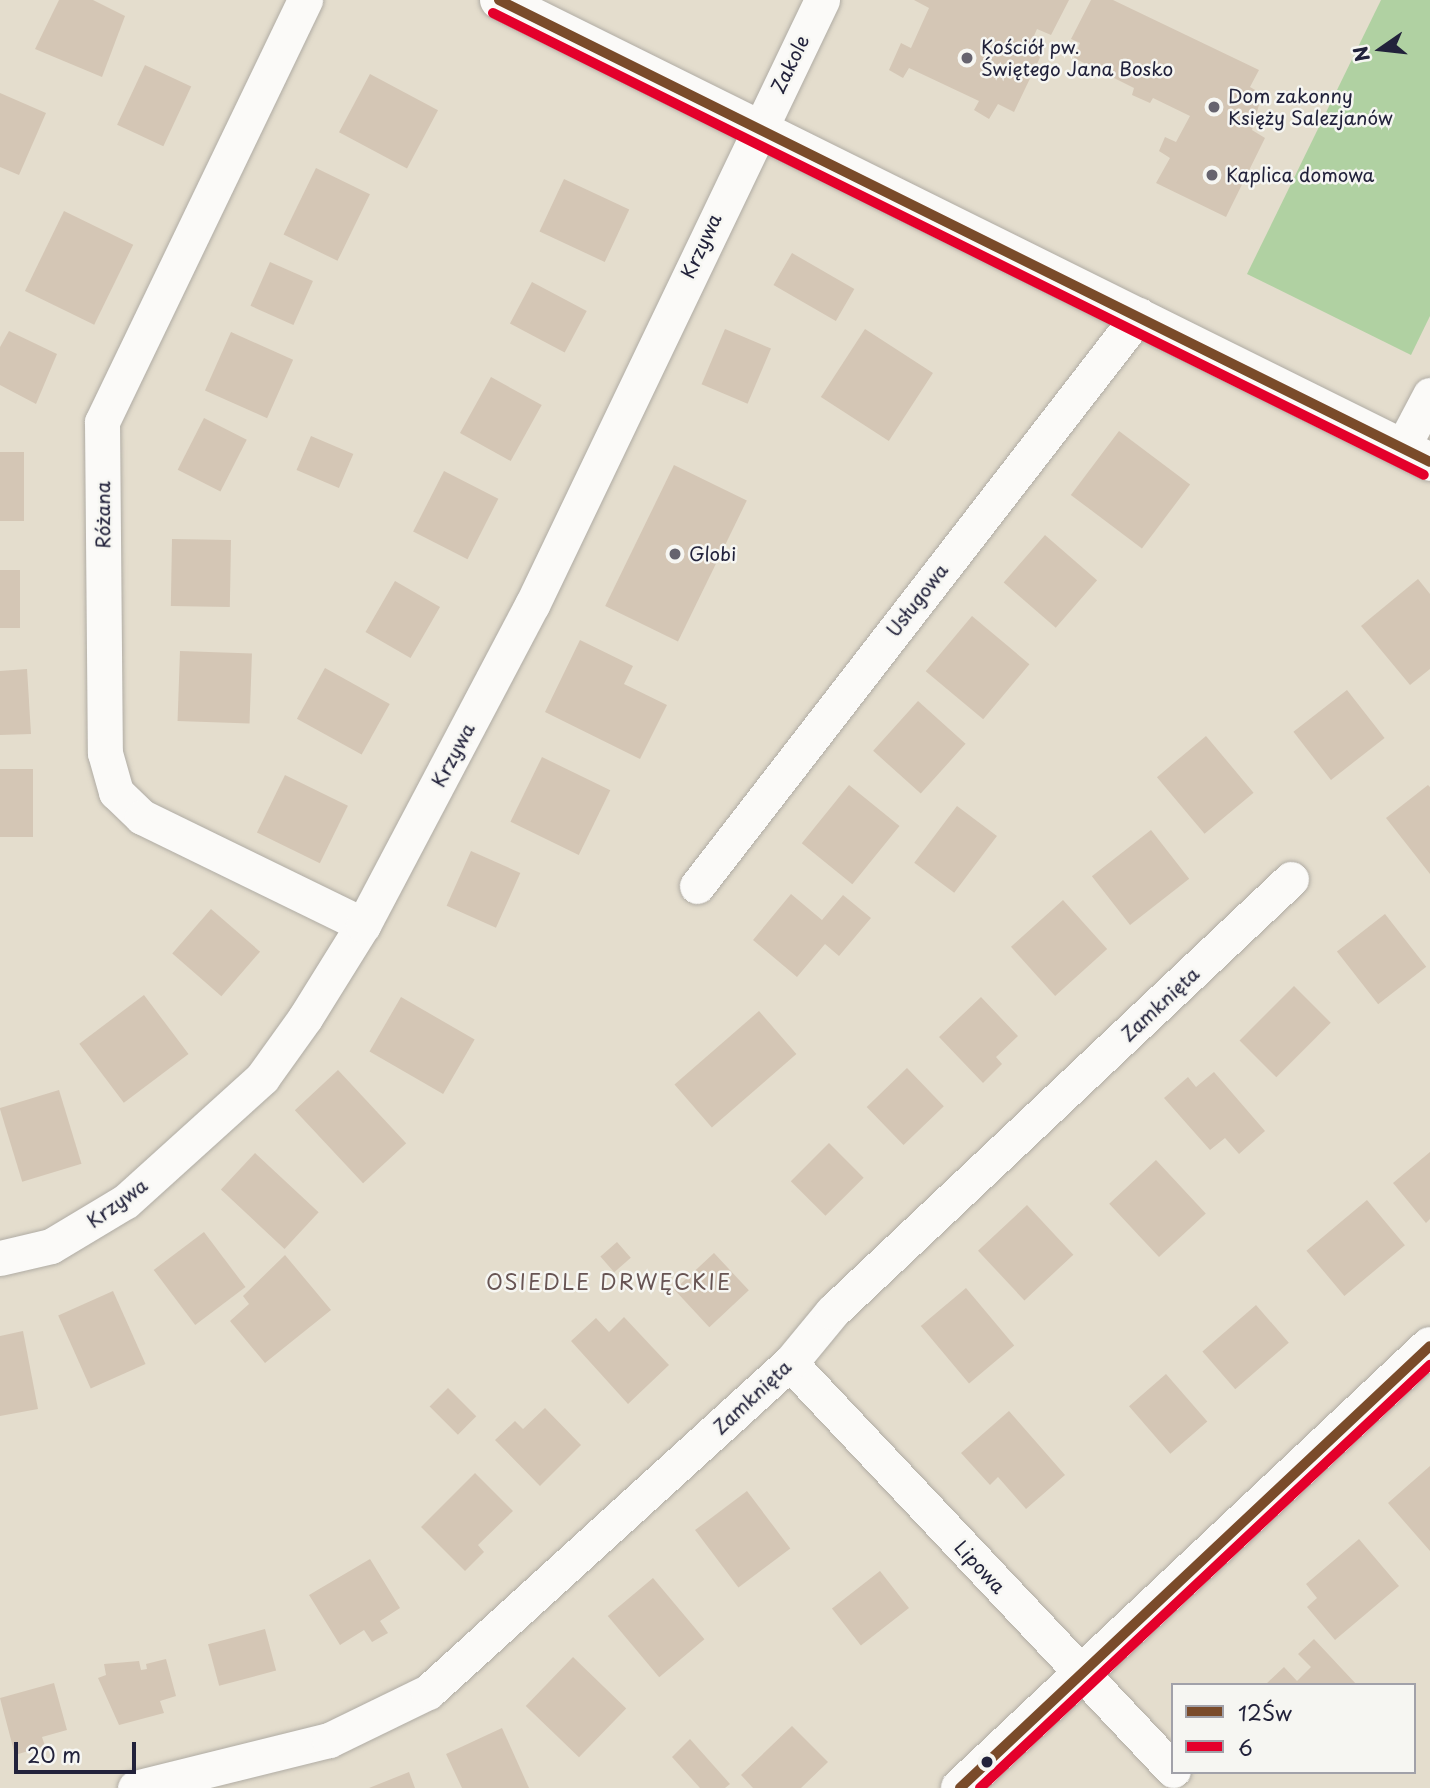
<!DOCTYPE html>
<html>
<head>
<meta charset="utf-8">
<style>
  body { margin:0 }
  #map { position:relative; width:1430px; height:1788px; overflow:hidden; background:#e4ddcd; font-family:"Playpen Sans",sans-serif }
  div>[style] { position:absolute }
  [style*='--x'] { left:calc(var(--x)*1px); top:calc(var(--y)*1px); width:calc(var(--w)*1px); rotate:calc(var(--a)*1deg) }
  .green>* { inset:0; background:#b0d1a2 }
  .building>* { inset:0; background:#d4c6b5; transform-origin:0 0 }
  .roads { filter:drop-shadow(0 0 2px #b0aca4) drop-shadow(0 0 2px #b0aca4) }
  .minor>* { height:35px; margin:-17.5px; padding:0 17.5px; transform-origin:17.5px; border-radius:17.5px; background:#fbfaf8 }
  .tertiary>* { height:38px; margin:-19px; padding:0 19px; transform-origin:19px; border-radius:19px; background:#fbfaf8 }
  .bus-1>* { height:10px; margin:-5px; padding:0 5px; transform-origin:5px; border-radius:5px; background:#7a4b2a }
  .bus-2>* { height:10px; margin:-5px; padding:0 5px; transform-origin:5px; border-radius:5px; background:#e4002b }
  .dots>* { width:19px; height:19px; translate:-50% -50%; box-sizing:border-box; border:4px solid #f6f6f2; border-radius:50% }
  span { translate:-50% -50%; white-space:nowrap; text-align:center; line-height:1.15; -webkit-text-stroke:5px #f6f6f2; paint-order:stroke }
  .poi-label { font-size:19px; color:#22223b }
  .left { translate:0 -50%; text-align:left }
  .street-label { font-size:19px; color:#22223b }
  .neighbourhood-label { font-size:21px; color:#675453; letter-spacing:2px }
  .legend { position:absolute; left:1171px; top:1683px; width:245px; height:91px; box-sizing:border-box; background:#f6f6f2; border:2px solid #a1a1a9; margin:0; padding:9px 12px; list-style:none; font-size:21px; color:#22223b }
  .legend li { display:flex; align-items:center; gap:14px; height:35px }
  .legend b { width:35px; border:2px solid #a1a1a9 }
  .north { position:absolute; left:1346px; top:14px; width:70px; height:70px; -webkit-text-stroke:5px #f6f6f2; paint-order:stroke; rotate:256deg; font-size:19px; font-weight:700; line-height:28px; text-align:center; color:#22223b }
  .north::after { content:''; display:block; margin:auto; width:24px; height:32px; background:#22223b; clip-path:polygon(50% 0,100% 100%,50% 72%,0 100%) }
  .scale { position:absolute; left:14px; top:1742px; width:122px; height:32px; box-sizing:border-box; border:4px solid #22223b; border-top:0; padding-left:9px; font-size:21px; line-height:24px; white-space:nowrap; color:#22223b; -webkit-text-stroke:5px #f6f6f2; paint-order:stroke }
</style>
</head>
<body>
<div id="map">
  <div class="green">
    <div style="clip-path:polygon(1381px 0,1430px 0,1430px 316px,1411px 355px,1247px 274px)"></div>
  </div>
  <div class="building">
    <div style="clip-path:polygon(59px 0,93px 0,125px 16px,102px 77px,35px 49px)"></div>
    <div style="clip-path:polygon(914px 0,1069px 0,1051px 35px,1037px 29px,1033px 38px,1046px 45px,1014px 112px,998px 104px,989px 119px,974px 110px,979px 101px,909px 68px,903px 78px,889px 70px,901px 43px,911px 48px,929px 8px)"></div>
    <div style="clip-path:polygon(1091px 0,1113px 0,1259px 70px,1250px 87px,1262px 94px,1252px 130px,1265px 138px,1226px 217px,1156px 183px,1170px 158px,1159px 151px,1165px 137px,1176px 142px,1190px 116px,1153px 98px,1150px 103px,1132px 95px,1134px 88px,1074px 58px,1080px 43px,1071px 39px)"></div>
    <div style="left:145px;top:65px;width:51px;height:66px;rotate:25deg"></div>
    <div style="left:370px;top:74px;width:77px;height:66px;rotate:28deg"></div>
    <div style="clip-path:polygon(0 93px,46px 113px,19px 175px,0 167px)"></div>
    <div style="left:316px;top:168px;width:60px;height:74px;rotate:26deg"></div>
    <div style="left:564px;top:179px;width:72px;height:58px;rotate:25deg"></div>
    <div style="left:64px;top:211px;width:77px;height:89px;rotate:26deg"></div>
    <div style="left:792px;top:253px;width:72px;height:37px;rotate:30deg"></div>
    <div style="left:270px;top:262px;width:47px;height:48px;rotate:24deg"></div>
    <div style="left:532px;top:282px;width:62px;height:47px;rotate:28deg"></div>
    <div style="left:725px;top:329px;width:50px;height:60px;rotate:23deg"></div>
    <div style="left:865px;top:329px;width:81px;height:81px;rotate:33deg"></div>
    <div style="clip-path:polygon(9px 331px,57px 354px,36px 404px,0 385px,0 347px)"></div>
    <div style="left:231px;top:332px;width:68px;height:64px;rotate:24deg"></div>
    <div style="left:491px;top:377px;width:58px;height:64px;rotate:29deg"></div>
    <div style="left:204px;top:418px;width:48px;height:58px;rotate:27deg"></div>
    <div style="left:1119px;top:431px;width:89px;height:80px;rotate:37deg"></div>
    <div style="left:311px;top:436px;width:46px;height:37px;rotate:23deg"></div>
    <div style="left:0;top:452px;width:24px;height:69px"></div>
    <div style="left:674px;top:465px;width:81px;height:157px;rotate:26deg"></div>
    <div style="left:444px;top:471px;width:61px;height:68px;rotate:27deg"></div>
    <div style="left:1045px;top:535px;width:69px;height:63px;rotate:41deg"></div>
    <div style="left:172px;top:539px;width:59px;height:67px;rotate:1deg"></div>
    <div style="left:0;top:570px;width:20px;height:58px"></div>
    <div style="clip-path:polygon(1418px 579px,1430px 594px,1430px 669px,1410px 685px,1361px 626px)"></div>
    <div style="left:395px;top:581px;width:52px;height:59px;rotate:30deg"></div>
    <div style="left:972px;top:616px;width:75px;height:72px;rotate:40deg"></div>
    <div style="clip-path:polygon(580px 640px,633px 666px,624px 684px,667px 705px,640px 759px,545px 712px)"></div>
    <div style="left:180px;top:651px;width:72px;height:70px;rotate:2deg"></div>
    <div style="left:325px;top:668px;width:74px;height:58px;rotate:29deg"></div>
    <div style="clip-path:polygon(27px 669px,31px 734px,0 735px,0 671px)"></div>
    <div style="left:1347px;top:690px;width:61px;height:68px;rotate:52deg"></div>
    <div style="left:918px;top:701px;width:64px;height:67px;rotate:42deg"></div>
    <div style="left:1206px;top:736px;width:74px;height:64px;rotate:50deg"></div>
    <div style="left:542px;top:757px;width:76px;height:72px;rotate:26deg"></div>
    <div style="left:0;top:769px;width:33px;height:68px"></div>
    <div style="left:285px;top:775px;width:70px;height:64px;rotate:26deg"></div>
    <div style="left:849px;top:785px;width:65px;height:75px;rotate:39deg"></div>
    <div style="clip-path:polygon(1428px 785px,1430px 787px,1430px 874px,1386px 818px)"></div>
    <div style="left:957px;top:806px;width:50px;height:71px;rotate:37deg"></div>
    <div style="left:1151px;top:830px;width:62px;height:75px;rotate:52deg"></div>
    <div style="left:471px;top:851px;width:54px;height:60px;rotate:24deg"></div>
    <div style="clip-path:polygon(791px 894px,822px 920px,843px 895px,871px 918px,839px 956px,825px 944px,797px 977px,753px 940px)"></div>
    <div style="left:1063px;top:900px;width:66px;height:70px;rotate:48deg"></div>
    <div style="left:211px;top:909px;width:65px;height:59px;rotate:41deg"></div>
    <div style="left:1385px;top:914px;width:67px;height:61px;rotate:52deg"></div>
    <div style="left:1294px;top:986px;width:52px;height:77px;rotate:45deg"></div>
    <div style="left:144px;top:995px;width:74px;height:81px;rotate:53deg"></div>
    <div style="left:401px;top:997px;width:85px;height:63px;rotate:30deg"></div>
    <div style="clip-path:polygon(981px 997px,1018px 1036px,996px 1057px,1002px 1064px,983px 1083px,939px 1037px)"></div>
    <div style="left:759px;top:1011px;width:57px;height:112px;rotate:49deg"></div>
    <div style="left:907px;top:1068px;width:53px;height:56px;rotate:46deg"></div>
    <div style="left:338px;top:1070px;width:100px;height:59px;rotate:47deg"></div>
    <div style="clip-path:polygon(1214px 1072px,1265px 1131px,1239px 1154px,1225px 1138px,1210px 1150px,1164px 1098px,1188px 1077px,1196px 1087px)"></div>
    <div style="left:59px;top:1090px;width:77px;height:62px;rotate:73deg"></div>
    <div style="left:829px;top:1143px;width:49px;height:54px;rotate:45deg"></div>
    <div style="clip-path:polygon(1430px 1152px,1430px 1219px,1426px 1223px,1393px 1183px)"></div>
    <div style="left:255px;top:1153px;width:87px;height:50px;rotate:43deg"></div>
    <div style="left:1156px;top:1160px;width:73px;height:64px;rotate:47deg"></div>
    <div style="left:1367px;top:1200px;width:59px;height:79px;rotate:50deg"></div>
    <div style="left:1027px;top:1205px;width:68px;height:67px;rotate:47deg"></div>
    <div style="left:204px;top:1232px;width:69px;height:63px;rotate:53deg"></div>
    <div style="left:617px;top:1242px;width:21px;height:22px;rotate:49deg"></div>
    <div style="left:714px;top:1253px;width:51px;height:54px;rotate:47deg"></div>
    <div style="clip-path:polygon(285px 1255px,331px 1310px,265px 1363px,230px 1321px,249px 1304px,243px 1296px)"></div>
    <div style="left:966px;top:1288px;width:75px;height:59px;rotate:50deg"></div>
    <div style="left:113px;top:1291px;width:80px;height:60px;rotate:66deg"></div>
    <div style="left:1256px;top:1305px;width:50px;height:71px;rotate:49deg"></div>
    <div style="clip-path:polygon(624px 1317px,669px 1365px,628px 1404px,571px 1341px,596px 1318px,609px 1332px)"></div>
    <div style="clip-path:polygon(23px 1331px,38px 1409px,0 1416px,0 1336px)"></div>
    <div style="left:1166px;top:1374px;width:63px;height:49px;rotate:49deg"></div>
    <div style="left:448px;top:1388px;width:40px;height:26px;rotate:45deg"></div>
    <div style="clip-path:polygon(545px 1408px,581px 1445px,540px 1486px,495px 1440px,515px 1421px,523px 1429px)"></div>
    <div style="clip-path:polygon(1009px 1411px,1065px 1475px,1026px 1509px,998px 1477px,990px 1485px,961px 1453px)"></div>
    <div style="clip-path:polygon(1430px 1466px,1430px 1551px,1388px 1503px)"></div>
    <div style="clip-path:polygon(475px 1473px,513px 1511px,478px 1545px,484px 1552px,465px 1571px,421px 1527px)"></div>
    <div style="left:747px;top:1491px;width:72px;height:65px;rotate:53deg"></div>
    <div style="clip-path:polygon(1359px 1539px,1399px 1586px,1335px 1640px,1307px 1607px,1317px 1598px,1306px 1584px)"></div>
    <div style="clip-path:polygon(370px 1559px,400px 1608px,380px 1621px,388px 1633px,372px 1642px,364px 1630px,340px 1645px,309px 1595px)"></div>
    <div style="left:880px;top:1571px;width:47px;height:61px;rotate:52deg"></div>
    <div style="left:653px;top:1578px;width:80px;height:59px;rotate:50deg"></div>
    <div style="left:265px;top:1629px;width:43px;height:59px;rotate:75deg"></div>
    <div style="clip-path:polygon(1314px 1639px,1357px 1685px,1265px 1685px,1284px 1667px,1297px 1681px,1311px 1667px,1298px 1654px)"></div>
    <div style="left:573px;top:1657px;width:74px;height:68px;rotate:44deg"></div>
    <div style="clip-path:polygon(166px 1659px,176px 1696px,160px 1701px,164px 1713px,119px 1725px,98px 1678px,106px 1675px,104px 1664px,139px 1661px,141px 1670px,147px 1669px,146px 1664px)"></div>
    <div style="clip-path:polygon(54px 1683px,67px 1730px,42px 1737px,45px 1746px,15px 1755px,0 1698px)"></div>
    <div style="clip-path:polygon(792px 1726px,828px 1762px,801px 1788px,753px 1788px,741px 1775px)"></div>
    <div style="clip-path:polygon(502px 1728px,529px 1788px,462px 1788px,446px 1754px)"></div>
    <div style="clip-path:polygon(690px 1739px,730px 1784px,725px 1788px,700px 1788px,672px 1757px)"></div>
    <div style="clip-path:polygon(409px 1772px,415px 1788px,369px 1788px)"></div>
  </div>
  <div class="roads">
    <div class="minor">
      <div style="--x:305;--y:0;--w:468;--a:115.7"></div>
      <div style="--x:102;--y:422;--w:331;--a:89.5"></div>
      <div style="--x:105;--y:753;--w:41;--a:74.2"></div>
      <div style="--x:116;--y:792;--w:36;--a:44"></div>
      <div style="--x:142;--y:817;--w:246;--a:26"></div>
      <div style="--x:1402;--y:448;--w:60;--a:-62.2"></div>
      <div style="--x:697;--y:886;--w:722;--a:-52.26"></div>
      <div style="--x:0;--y:1258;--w:52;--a:-13.2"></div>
      <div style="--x:51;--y:1246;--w:87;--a:-31"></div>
      <div style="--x:126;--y:1201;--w:183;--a:-42.1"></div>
      <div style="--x:262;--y:1078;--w:74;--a:-54.4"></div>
      <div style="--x:305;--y:1018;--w:110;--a:-58.1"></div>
      <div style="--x:363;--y:925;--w:362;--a:-62.2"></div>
      <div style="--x:532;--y:605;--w:671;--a:-64.39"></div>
      <div style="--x:790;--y:1363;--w:559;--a:46.74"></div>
      <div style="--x:135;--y:1788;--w:200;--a:-13.9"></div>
      <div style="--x:329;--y:1740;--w:110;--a:-25.9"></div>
      <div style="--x:428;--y:1692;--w:489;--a:-42.3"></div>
      <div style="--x:790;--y:1363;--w:66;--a:-50.5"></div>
      <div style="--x:832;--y:1312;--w:631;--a:-43.33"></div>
    </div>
    <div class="tertiary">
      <div style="--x:499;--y:0;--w:1039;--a:26.39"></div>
      <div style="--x:960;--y:1788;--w:645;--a:-43.24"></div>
    </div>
  </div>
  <div class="bus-1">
    <div style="--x:499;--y:0;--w:1039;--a:26.39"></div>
    <div style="--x:960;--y:1788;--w:645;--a:-43.24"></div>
  </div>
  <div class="bus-2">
    <div style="--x:493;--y:13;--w:1039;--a:26.39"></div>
    <div style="--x:980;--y:1788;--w:618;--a:-43.23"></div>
  </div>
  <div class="dots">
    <div style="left:967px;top:58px;background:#66636e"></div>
    <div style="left:1214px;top:107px;background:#66636e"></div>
    <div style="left:1212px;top:175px;background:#66636e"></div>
    <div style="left:675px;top:554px;background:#66636e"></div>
    <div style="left:987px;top:1762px;background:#22223b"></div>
  </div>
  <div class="poi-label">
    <span class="left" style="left:981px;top:58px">Kościół pw.<br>Świętego Jana Bosko</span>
    <span class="left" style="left:1228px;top:107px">Dom zakonny<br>Księży Salezjanów</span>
    <span class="left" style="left:1226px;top:175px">Kaplica domowa</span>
    <span class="left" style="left:689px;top:554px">Globi</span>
  </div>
  <div class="street-label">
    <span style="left:790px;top:64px;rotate:-64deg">Zakole</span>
    <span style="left:701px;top:246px;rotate:-65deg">Krzywa</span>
    <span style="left:103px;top:515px;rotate:-90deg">Różana</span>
    <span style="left:917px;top:600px;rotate:-52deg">Usługowa</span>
    <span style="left:453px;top:755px;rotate:-62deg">Krzywa</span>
    <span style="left:1160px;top:1004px;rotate:-43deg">Zamknięta</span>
    <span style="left:117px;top:1203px;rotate:-36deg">Krzywa</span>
    <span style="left:752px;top:1397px;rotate:-43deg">Zamknięta</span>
    <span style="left:980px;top:1567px;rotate:47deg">Lipowa</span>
  </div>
  <div class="neighbourhood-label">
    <span style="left:609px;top:1281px">OSIEDLE DRWĘCKIE</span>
  </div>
  <ul class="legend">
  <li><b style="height:9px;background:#7a4b2a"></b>12Św</li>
  <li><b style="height:9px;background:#e4002b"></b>6</li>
  </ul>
  <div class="north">N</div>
  <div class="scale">20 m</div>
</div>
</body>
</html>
